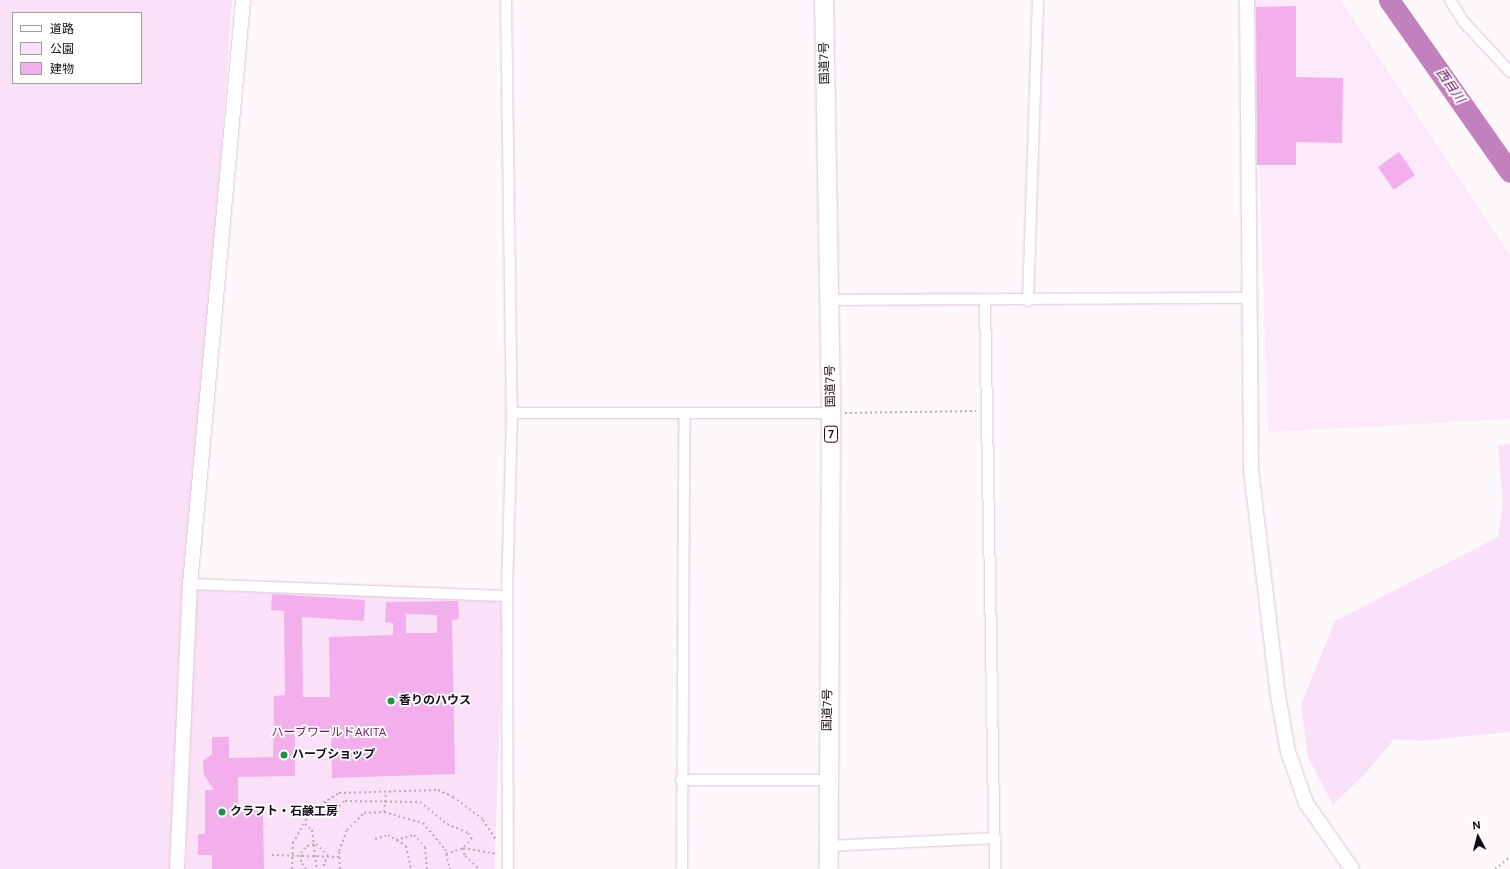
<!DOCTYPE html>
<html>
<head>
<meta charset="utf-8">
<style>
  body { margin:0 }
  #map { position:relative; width:1510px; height:869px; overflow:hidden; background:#fdf8fc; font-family:"DM Sans","Noto Sans JP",sans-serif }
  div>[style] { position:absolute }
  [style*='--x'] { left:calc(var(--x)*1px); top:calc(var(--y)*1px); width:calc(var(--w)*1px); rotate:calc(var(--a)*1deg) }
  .built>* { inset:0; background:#fceafa }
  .green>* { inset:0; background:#fbe1f8; transform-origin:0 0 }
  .river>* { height:21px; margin:-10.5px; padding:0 10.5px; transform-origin:10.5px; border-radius:10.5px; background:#c280bc }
  .building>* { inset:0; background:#f3aeec; transform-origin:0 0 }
  .path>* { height:2px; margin-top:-1px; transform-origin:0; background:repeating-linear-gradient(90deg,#b4aeb3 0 2px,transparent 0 5px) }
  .roads { filter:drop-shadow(0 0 1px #dcc5d9) drop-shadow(0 0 1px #dcc5d9) }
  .street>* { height:10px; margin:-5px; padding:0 5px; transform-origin:5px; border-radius:5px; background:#fff }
  .secondary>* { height:14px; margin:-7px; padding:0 7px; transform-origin:7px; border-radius:7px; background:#fff }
  .highway>* { height:18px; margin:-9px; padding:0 9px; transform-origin:9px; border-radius:9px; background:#fff }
  .dots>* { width:11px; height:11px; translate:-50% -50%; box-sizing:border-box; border:2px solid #fff; border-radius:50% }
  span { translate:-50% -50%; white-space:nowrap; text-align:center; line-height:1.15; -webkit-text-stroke:3.5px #fff; paint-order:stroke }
  .shield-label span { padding:1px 3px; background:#fff; border:1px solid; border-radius:3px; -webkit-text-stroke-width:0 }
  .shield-label { font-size:11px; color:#120b11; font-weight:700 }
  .street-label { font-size:12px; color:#120b11 }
  .poi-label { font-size:12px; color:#120b11; font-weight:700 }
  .left { translate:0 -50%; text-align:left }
  .park-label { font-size:12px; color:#6a1a66 }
  .water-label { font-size:13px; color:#641460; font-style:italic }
  .legend { position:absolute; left:12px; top:12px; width:130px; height:72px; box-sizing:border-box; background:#fff; border:1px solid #a09da0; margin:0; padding:5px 7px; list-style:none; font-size:12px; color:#120b11 }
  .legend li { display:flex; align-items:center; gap:8px; height:20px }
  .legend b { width:20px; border:1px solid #a09da0 }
  .north { position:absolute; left:1458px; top:817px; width:40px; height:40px; -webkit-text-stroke:3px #fff; paint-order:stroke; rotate:353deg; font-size:11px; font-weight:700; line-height:16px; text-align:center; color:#120b11 }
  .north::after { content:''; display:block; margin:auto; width:14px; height:18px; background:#120b11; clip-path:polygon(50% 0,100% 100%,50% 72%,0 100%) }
</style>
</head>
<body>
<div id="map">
  <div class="built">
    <div style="clip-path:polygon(1254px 0,1341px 0,1510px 255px,1510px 419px,1268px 432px)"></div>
  </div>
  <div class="green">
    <div style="clip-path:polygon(evenodd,0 0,232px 0,171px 869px,0 869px,0 0,13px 13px,141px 13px,141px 83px,13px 83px,13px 13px)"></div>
    <div style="clip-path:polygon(1510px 444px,1510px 732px,1420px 741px,1394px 739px,1366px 773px,1333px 805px,1308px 757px,1301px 705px,1335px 621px,1498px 537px,1503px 503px,1498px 445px)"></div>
    <div style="left:195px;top:590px;width:309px;height:279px;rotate:2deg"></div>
  </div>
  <div class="river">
    <div style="--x:1389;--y:0;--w:210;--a:54.9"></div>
  </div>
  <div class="building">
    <div style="clip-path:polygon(1296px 6px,1296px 77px,1343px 78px,1342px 143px,1296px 142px,1296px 165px,1257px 165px,1256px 7px)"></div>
    <div style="left:1399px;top:152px;width:28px;height:26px;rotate:55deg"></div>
    <div style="clip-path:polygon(evenodd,272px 594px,365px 600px,364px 621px,302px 617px,303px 697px,330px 697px,329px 637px,393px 635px,393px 623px,385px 622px,386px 602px,458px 601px,459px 619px,452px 620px,455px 774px,332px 778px,331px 730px,295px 730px,295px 776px,238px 777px,238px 811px,263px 811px,264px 869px,212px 869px,212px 855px,198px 855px,198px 834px,205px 834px,205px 790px,214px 790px,204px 775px,203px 761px,212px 754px,212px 737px,229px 737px,229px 758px,273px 757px,274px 696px,285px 695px,284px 611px,271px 610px,272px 594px,406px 614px,437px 615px,437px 633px,406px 633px,406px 614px)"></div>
  </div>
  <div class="path">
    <div style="--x:845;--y:413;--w:131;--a:-0.9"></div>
    <div style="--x:325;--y:802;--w:12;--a:35"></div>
    <div style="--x:335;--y:809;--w:13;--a:-39"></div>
    <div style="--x:345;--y:801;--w:75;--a:0.8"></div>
    <div style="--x:420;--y:802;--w:35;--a:39"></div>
    <div style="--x:447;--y:824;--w:23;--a:23"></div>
    <div style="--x:468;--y:833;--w:6;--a:51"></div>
    <div style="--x:472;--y:838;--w:13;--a:132"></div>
    <div style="--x:463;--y:848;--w:8;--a:76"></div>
    <div style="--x:465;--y:856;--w:19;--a:43"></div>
    <div style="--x:384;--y:812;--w:20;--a:-84"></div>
    <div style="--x:305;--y:824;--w:9;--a:41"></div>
    <div style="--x:312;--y:830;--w:39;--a:83"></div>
    <div style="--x:375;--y:839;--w:14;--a:-17"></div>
    <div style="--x:388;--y:835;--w:21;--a:31"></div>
    <div style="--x:406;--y:846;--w:24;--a:78"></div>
    <div style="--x:396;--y:840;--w:19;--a:-16"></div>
    <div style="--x:414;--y:835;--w:16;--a:47"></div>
    <div style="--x:425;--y:847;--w:22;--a:85"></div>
    <div style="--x:446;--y:854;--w:18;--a:-19"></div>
    <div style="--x:463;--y:848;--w:35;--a:10"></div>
    <div style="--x:272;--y:855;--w:67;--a:1.7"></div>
    <div style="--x:292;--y:869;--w:26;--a:-88"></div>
    <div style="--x:293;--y:843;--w:26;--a:-61"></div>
    <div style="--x:306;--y:820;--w:15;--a:-53"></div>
    <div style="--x:315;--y:808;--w:28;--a:-32"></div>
    <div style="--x:339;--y:793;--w:99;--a:-1.7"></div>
    <div style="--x:438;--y:790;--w:17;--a:25"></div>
    <div style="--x:453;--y:797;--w:38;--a:37"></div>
    <div style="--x:483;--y:820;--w:24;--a:57"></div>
    <div style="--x:306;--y:869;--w:9;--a:-126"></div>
    <div style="--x:301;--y:862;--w:9;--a:-90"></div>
    <div style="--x:301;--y:853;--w:9;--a:-49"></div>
    <div style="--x:307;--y:846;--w:9;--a:-13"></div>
    <div style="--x:316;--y:844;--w:16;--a:43"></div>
    <div style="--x:328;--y:855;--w:15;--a:113"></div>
    <div style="--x:340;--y:869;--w:18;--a:-93"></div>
    <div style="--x:339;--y:851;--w:22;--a:-69"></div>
    <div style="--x:347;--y:830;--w:24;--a:-45"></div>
    <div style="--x:364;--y:813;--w:20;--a:-3"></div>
    <div style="--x:384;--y:812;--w:41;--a:15.8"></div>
    <div style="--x:423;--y:823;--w:34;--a:50"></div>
    <div style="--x:445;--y:849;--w:21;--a:76"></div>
    <div style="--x:1495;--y:869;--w:19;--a:-39"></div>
  </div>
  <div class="roads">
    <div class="street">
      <div style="--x:506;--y:0;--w:413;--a:89.2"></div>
      <div style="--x:512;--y:413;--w:183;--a:91.6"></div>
      <div style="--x:507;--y:596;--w:273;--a:89.8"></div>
      <div style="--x:1450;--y:0;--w:25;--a:58"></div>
      <div style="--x:1463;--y:21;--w:69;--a:47.3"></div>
      <div style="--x:829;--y:300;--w:421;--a:-0.3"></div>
      <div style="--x:985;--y:301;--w:568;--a:88.99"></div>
      <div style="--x:1028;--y:301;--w:301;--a:-88.1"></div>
      <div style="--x:512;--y:413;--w:319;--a:0"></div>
      <div style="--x:190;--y:584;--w:317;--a:2.2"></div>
      <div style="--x:681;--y:780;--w:146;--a:0"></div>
      <div style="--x:828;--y:846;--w:168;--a:-2.7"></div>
      <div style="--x:682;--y:869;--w:455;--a:-89.7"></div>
    </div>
    <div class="secondary">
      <div style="--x:1247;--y:0;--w:470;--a:89.5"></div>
      <div style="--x:1251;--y:470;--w:227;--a:83.2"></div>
      <div style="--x:1278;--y:695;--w:58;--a:80"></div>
      <div style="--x:1288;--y:752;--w:54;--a:70.6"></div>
      <div style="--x:1306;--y:803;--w:80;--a:55.1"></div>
      <div style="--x:177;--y:869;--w:285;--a:-87.4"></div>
      <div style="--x:190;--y:584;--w:586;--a:-84.81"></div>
    </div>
    <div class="highway">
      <div style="--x:824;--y:0;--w:413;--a:89"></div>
      <div style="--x:831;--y:413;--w:456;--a:90.3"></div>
    </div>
  </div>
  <div class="dots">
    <div style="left:391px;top:701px;background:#208f47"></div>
    <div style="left:284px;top:755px;background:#208f47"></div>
    <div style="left:222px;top:812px;background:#208f47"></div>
  </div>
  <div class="shield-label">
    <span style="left:831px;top:434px">7</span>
  </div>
  <div class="street-label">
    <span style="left:825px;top:63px;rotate:-91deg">国道7号</span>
    <span style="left:831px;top:386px;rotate:-91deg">国道7号</span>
    <span style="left:828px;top:710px;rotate:-89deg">国道7号</span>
  </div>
  <div class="poi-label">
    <span class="left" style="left:399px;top:701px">香りのハウス</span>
    <span class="left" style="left:292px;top:755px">ハーブショップ</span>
    <span class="left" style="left:230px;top:812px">クラフト・石鹸工房</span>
  </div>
  <div class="park-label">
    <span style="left:329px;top:733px">ハーブワールドAKITA</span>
  </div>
  <div class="water-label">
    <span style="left:1450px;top:86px;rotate:55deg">西目川</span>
  </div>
  <ul class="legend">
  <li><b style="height:5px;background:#fff"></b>道路</li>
  <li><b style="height:11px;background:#fbe1f8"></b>公園</li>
  <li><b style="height:11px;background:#f3aeec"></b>建物</li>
  </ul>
  <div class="north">N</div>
</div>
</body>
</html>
